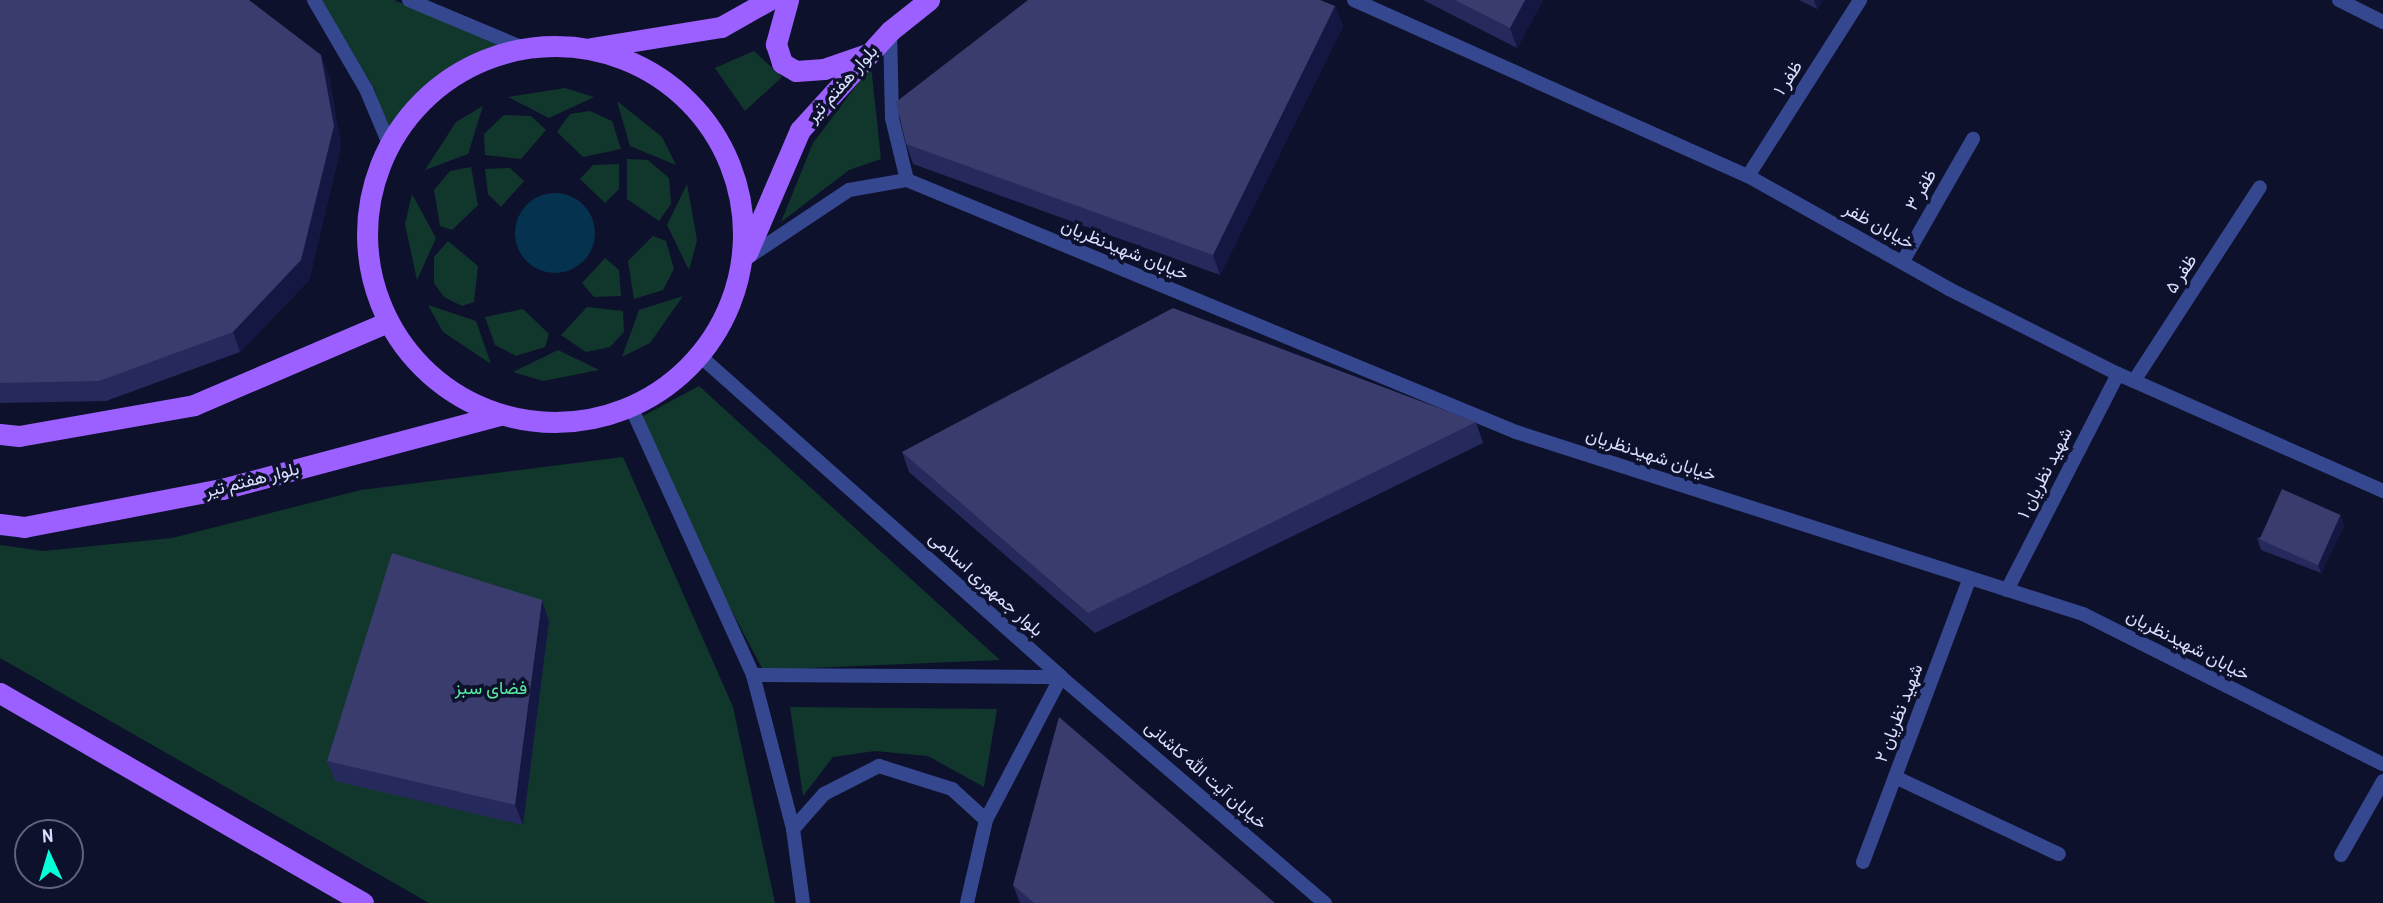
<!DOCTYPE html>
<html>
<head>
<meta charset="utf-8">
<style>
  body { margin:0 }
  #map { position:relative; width:2383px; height:903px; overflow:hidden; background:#0e112c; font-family:"Archivo Narrow",Vazirmatn,sans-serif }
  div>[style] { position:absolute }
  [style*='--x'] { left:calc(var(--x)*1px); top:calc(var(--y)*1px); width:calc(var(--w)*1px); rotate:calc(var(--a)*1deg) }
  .green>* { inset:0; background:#11372c }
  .water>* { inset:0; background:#05324e }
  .round { border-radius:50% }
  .minor>* { height:14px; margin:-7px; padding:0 7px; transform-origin:7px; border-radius:7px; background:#35488f }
  .tertiary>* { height:14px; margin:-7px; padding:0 7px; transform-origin:7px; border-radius:7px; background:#35488f }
  .primary>* { height:21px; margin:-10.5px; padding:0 10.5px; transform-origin:10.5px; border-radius:10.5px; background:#9b60ff }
  .primary>.ring { margin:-10.5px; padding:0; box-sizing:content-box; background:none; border:21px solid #9b60ff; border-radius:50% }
  .wall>* { inset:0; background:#26295b }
  .shaded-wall>* { inset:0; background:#141741 }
  .building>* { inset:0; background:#393c6d; transform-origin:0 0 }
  span { translate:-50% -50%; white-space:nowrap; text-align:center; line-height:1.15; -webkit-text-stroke:7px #0e112c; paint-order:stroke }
  .street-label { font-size:18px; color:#d9deff }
  .park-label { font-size:18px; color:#58eca1 }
  .north { position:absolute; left:14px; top:819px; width:70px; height:70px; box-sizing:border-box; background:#0e112c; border:2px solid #5f6380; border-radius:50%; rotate:356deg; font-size:19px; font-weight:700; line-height:28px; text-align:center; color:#d9deff }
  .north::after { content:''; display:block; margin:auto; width:24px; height:32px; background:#05ffd8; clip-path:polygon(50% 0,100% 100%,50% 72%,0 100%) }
</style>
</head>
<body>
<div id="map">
  <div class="green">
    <div style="clip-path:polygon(321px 0,394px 0,506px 48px,464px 60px,417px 94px,388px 131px,374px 88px)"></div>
    <div style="clip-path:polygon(754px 51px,782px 77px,745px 111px,715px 68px)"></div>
    <div style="clip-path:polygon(871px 66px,881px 159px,849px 170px,781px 222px,813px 143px)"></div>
    <div style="clip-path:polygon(565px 88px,594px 97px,549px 118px,508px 97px)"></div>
    <div style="clip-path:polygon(617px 101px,662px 137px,676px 165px,630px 146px)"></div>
    <div style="clip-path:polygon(483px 106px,468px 154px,425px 170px,456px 122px)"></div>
    <div style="clip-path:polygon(590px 111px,612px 121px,621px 149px,583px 157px,557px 132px,570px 114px)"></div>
    <div style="clip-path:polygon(504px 115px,531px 116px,546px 130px,521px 159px,485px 155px,484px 134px)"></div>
    <div style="clip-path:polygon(627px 159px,648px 160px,669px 178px,671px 204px,659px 221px,627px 199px)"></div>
    <div style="clip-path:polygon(619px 164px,619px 189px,605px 203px,580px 179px,593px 165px)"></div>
    <div style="clip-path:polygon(471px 167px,478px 205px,452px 230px,440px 226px,434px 190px,450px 171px)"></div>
    <div style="clip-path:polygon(510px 168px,524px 181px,501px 207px,488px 194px,485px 169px)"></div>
    <div style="clip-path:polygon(687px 184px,697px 240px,689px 270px,667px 225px)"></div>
    <div style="clip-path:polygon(412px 194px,436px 238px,417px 280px,405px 224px)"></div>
    <div style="clip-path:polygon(653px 236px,666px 241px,674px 269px,663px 290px,634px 299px,628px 261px)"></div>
    <div style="clip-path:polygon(448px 241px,478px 266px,474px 302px,462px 306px,444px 297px,434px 283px,434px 257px)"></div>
    <div style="clip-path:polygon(605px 258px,619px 270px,621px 296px,594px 297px,582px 283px)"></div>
    <div style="clip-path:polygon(683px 296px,650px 343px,622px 357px,639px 310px)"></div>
    <div style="clip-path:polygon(428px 305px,476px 321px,491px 364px,443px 332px)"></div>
    <div style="clip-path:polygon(587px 307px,623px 311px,624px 332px,610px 347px,586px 352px,561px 335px)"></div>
    <div style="clip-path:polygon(523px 309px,549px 334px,545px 347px,516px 356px,495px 345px,485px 317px)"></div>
    <div style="clip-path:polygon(558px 350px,599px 370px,543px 381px,513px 372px)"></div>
    <div style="clip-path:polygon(699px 386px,1000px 660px,763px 670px,632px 422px)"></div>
    <div style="clip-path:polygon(623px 457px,733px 707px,775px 903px,429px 903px,0 658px,0 545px,43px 551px,172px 538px,361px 490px)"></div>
    <div style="clip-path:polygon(790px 707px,997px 709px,984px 787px,928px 756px,875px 751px,833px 757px,803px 796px)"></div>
  </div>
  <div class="water">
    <div class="round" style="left:515px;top:193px;width:80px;height:80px"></div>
  </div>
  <div class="minor">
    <div style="--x:1354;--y:0;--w:432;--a:24.1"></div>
    <div style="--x:1748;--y:176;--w:231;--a:29.3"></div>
    <div style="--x:1949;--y:289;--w:189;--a:26.7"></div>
    <div style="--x:2118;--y:374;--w:290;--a:23.8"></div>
    <div style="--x:2339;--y:0;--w:49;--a:26.6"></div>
    <div style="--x:1748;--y:176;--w:209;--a:-57.5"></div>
    <div style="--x:907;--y:180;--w:659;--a:22.48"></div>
    <div style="--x:1516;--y:432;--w:595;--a:17.8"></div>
    <div style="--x:2083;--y:614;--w:335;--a:26.6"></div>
    <div style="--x:744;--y:260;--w:126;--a:-33.7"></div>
    <div style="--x:849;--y:190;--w:59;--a:-9.8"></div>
    <div style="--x:907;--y:180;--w:64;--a:-103.6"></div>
    <div style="--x:892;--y:118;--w:87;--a:-91.3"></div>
    <div style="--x:1903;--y:261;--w:141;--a:-60.2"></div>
    <div style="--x:2134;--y:381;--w:231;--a:-57"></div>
    <div style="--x:2007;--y:590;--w:243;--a:-62.8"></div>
    <div style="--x:1061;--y:677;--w:348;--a:40.6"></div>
    <div style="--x:1895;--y:777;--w:181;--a:25.2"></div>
    <div style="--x:2341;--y:855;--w:85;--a:-60.4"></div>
    <div style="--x:1863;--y:862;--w:303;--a:-69.4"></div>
  </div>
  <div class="tertiary">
    <div style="--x:314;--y:0;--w:103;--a:59.7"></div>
    <div style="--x:366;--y:89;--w:60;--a:67.3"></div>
    <div style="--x:409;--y:0;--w:124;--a:22.8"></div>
    <div style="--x:700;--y:356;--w:483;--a:41.6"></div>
    <div style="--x:1061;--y:677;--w:161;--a:117.7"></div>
    <div style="--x:986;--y:820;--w:85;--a:102.9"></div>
    <div style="--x:631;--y:407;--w:294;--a:65.5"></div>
    <div style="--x:753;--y:675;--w:159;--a:75.4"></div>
    <div style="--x:793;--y:829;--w:75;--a:82.3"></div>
    <div style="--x:753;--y:675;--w:308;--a:0.4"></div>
    <div style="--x:793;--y:829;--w:47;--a:-48.5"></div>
    <div style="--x:824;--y:794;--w:62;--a:-27"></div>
    <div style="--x:879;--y:766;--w:77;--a:17.5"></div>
    <div style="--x:952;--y:789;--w:46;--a:42.4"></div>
  </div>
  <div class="primary">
    <div style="--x:788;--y:0;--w:46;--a:105.3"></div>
    <div style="--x:776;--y:44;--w:20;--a:72"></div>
    <div style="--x:782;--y:63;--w:16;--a:30"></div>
    <div style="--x:796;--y:71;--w:28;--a:-4"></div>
    <div style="--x:824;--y:69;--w:46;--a:-19.2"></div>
    <div class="ring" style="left:367px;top:46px;width:355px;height:355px"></div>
    <div style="--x:591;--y:48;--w:132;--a:-9.2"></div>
    <div style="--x:721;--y:27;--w:55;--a:-29.4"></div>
    <div style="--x:747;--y:253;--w:134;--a:-66.7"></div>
    <div style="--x:800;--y:130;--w:134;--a:-47.7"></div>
    <div style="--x:890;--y:31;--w:50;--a:-38.5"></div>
    <div style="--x:0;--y:434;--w:19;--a:6"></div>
    <div style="--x:19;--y:436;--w:178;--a:-10"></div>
    <div style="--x:194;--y:405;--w:211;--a:-23.2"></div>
    <div style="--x:0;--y:524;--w:24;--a:7"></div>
    <div style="--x:24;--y:527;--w:202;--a:-10.9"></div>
    <div style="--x:222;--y:489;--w:289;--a:-14.9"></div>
    <div style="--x:0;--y:693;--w:419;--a:30"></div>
  </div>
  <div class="wall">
    <div style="clip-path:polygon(0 0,329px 76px,341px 146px,309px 280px,240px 352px,106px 401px,0 403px)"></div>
    <div style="clip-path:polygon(1423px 0,1543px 0,1517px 48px)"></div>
    <div style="clip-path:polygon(1799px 0,1823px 0,1817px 9px)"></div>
    <div style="clip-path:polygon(1335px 6px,1343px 26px,1220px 275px,913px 164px,906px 144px)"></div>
    <div style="clip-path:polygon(1476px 422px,1483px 443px,1095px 633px,909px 472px,902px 452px)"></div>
    <div style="clip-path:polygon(2340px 515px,2344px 526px,2321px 573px,2261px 550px,2257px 538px)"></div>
    <div style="clip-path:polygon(542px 600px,549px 621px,523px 825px,335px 781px,327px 761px)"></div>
    <div style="clip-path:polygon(1013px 885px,1275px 903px,1020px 903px)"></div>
  </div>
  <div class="shaded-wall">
    <div style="clip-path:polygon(1525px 0,1543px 0,1517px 48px,1510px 28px)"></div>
    <div style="clip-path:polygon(1814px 0,1823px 0,1817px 9px)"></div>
    <div style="clip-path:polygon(1335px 6px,1343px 26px,1220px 275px,1213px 255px)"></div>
    <div style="clip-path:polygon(321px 55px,329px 76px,341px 146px,309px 280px,240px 352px,233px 332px)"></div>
    <div style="clip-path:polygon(2340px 515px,2344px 526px,2321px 573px,2317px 562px)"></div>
    <div style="clip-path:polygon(542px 600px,549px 621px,523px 825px,515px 805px)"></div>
  </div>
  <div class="building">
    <div style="clip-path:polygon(0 0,249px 0,321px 55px,334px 126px,301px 260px,233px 332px,99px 381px,0 383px)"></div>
    <div style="clip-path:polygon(1028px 0,1320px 0,1335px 6px,1213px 255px,906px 144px,896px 102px)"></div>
    <div style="clip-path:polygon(1455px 0,1525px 0,1510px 28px)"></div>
    <div style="clip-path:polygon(1173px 308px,1476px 422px,1088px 613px,902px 452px)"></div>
    <div style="left:2282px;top:489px;width:64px;height:55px;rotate:24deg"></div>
    <div style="clip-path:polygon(392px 553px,542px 600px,515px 805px,327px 761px)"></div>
    <div style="clip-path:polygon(1059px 717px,1275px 903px,1034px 903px,1013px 885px)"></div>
  </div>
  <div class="street-label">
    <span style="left:1788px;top:78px;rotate:-57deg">ظفر ۱</span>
    <span style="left:842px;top:84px;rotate:-48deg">بلوار هفتم تیر</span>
    <span style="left:1921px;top:190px;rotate:-60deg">ظفر ۳</span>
    <span style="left:1879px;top:226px;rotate:29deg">خیابان ظفر</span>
    <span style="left:1125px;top:250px;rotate:22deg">خیابان شهیدنظریان</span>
    <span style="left:2181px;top:274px;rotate:-57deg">ظفر ۵</span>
    <span style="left:1651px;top:455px;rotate:18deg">خیابان شهیدنظریان</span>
    <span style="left:2045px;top:473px;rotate:-63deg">شهید نظریان ۱</span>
    <span style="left:252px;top:480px;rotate:-14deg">بلوار هفتم تیر</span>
    <span style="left:986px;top:584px;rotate:42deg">بلوار جمهوری اسلامی</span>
    <span style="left:2188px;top:645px;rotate:27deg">خیابان شهیدنظریان</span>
    <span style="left:1899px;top:713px;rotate:-69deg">شهید نظریان ۲</span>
    <span style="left:1206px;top:775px;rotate:41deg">خیابان آیت الله کاشانی</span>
  </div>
  <div class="park-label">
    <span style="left:491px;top:688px">فضای سبز</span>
  </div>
  <div class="north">N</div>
</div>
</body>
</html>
